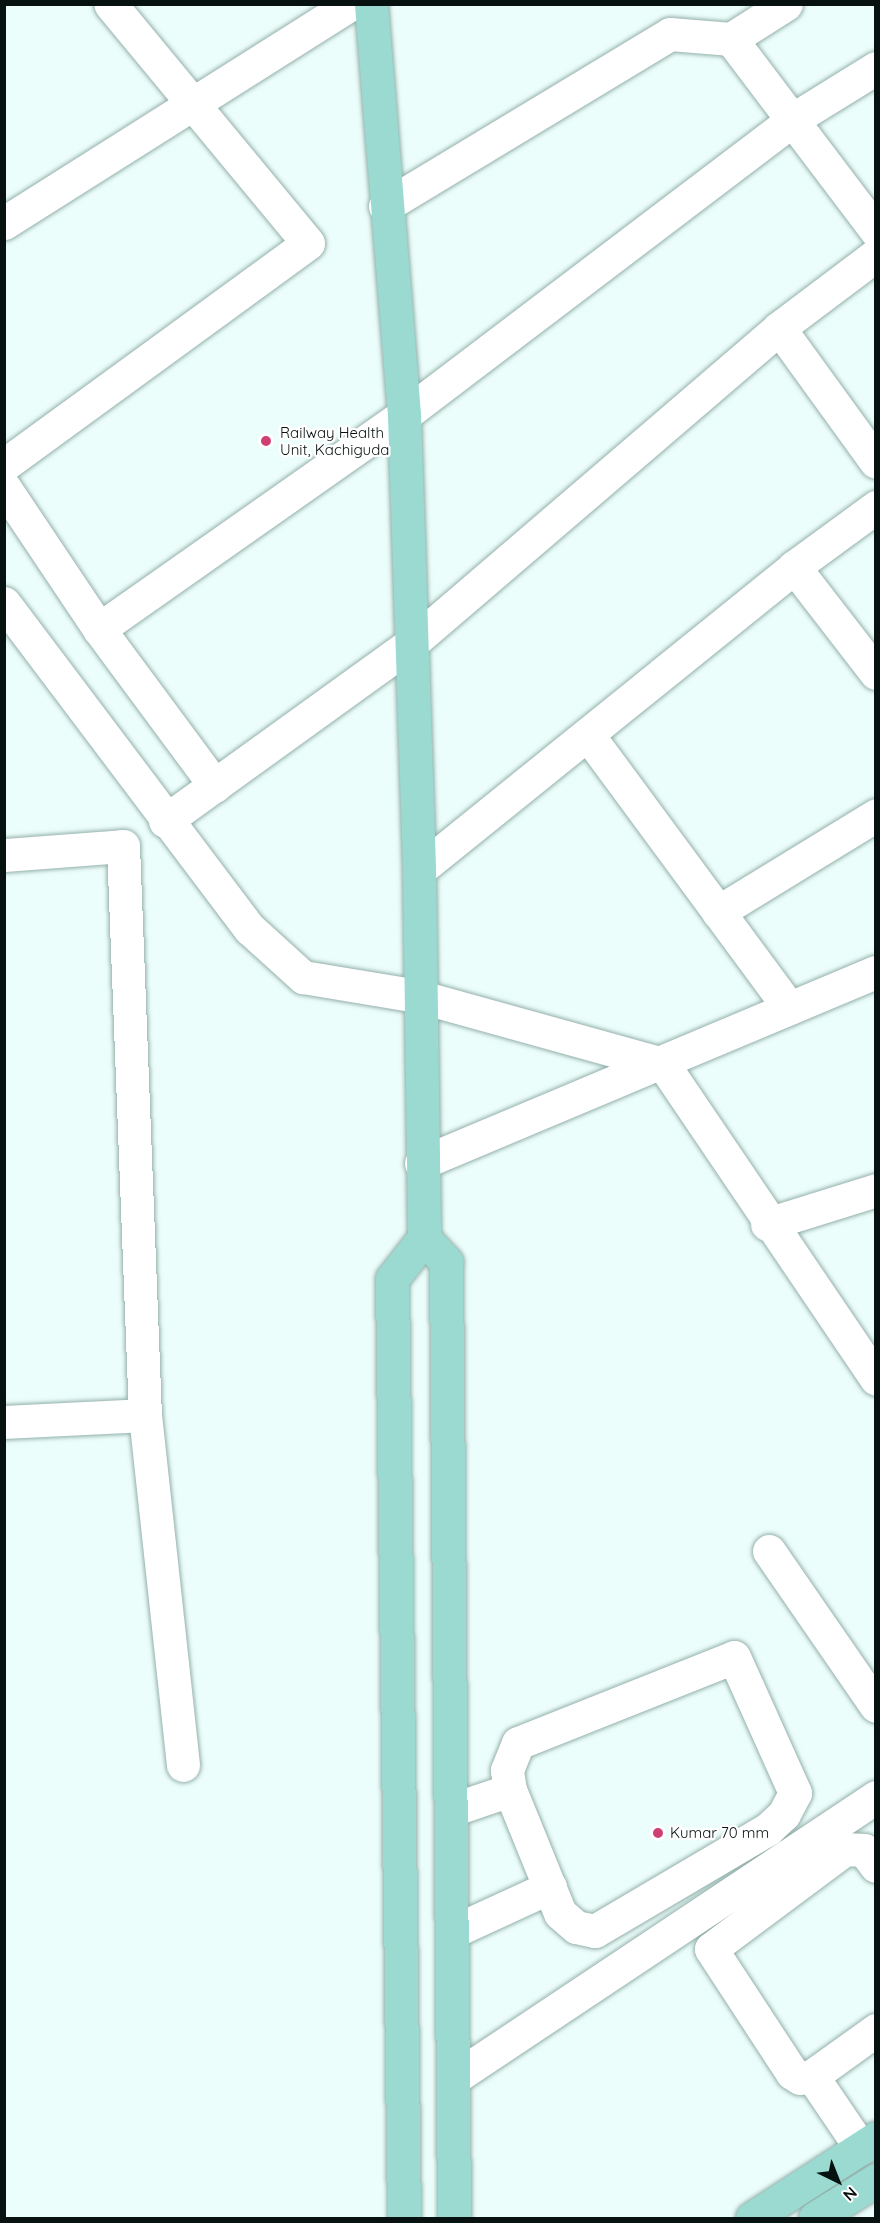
<!DOCTYPE html>
<html>
<head>
<meta charset="utf-8">
<style>
  body { margin:0 }
  #map { position:relative; width:880px; height:2223px; overflow:hidden; background:#ecfefb; font-family:Quicksand,sans-serif }
  div>[style] { position:absolute }
  [style*='--x'] { left:calc(var(--x)*1px); top:calc(var(--y)*1px); width:calc(var(--w)*1px); rotate:calc(var(--a)*1deg) }
  .roads { filter:drop-shadow(0 0 2px #94b0ab) drop-shadow(0 0 2px #94b0ab) }
  .minor>* { height:33px; margin:-16.5px; padding:0 16.5px; transform-origin:16.5px; border-radius:16.5px; background:#fff }
  .major>* { height:33px; margin:-16.5px; padding:0 16.5px; transform-origin:16.5px; border-radius:16.5px; background:#9adad1 }
  .dots>* { width:16px; height:16px; translate:-50% -50%; box-sizing:border-box; border:3px solid #fff; border-radius:50% }
  span { translate:-50% -50%; white-space:nowrap; text-align:center; line-height:1.15; -webkit-text-stroke:4.5px #fff; paint-order:stroke }
  .poi-label { font-size:15px; color:#071110 }
  .left { translate:0 -50%; text-align:left }
  .frame { position:absolute; inset:0; border:6px solid #071110; pointer-events:none }
  .north { position:absolute; left:808px; top:2151px; width:60px; height:60px; -webkit-text-stroke:4px #fff; paint-order:stroke; rotate:137deg; font-size:16px; font-weight:700; line-height:24px; text-align:center; color:#071110 }
  .north::after { content:''; display:block; margin:auto; width:21px; height:27px; background:#071110; clip-path:polygon(50% 0,100% 100%,50% 72%,0 100%) }
</style>
</head>
<body>
<div id="map">
  <div class="roads">
    <div class="minor">
      <div style="--x:731;--y:39;--w:241;--a:52.9"></div>
      <div style="--x:385;--y:206;--w:333;--a:-31.1"></div>
      <div style="--x:670;--y:34;--w:61;--a:4.7"></div>
      <div style="--x:731;--y:39;--w:65;--a:-32.5"></div>
      <div style="--x:4;--y:223;--w:409;--a:-32.3"></div>
      <div style="--x:779;--y:328;--w:165;--a:54.1"></div>
      <div style="--x:4;--y:465;--w:376;--a:-36.1"></div>
      <div style="--x:308;--y:243;--w:310;--a:-129.6"></div>
      <div style="--x:4;--y:487;--w:171;--a:56.2"></div>
      <div style="--x:99;--y:629;--w:195;--a:53.5"></div>
      <div style="--x:794;--y:567;--w:134;--a:52.3"></div>
      <div style="--x:4;--y:603;--w:408;--a:53"></div>
      <div style="--x:250;--y:929;--w:72;--a:42.2"></div>
      <div style="--x:303;--y:977;--w:117;--a:9.4"></div>
      <div style="--x:418;--y:996;--w:254;--a:15.5"></div>
      <div style="--x:663;--y:1064;--w:380;--a:55.9"></div>
      <div style="--x:99;--y:629;--w:373;--a:-35.1"></div>
      <div style="--x:404;--y:415;--w:491;--a:-37.2"></div>
      <div style="--x:795;--y:118;--w:95;--a:-31.7"></div>
      <div style="--x:588;--y:735;--w:339;--a:53.6"></div>
      <div style="--x:165;--y:821;--w:306;--a:-35.8"></div>
      <div style="--x:413;--y:642;--w:482;--a:-40.6"></div>
      <div style="--x:779;--y:328;--w:121;--a:-37"></div>
      <div style="--x:4;--y:855;--w:119;--a:-4.3"></div>
      <div style="--x:123;--y:846;--w:569;--a:87.79"></div>
      <div style="--x:145;--y:1415;--w:352;--a:83.8"></div>
      <div style="--x:419;--y:870;--w:482;--a:-38.9"></div>
      <div style="--x:794;--y:567;--w:102;--a:-36.2"></div>
      <div style="--x:718;--y:912;--w:185;--a:-31.5"></div>
      <div style="--x:421;--y:1163;--w:493;--a:-22.8"></div>
      <div style="--x:767;--y:1224;--w:114;--a:-17.3"></div>
      <div style="--x:4;--y:1422;--w:141;--a:-2.8"></div>
      <div style="--x:769;--y:1551;--w:188;--a:55.4"></div>
      <div style="--x:734;--y:1657;--w:149;--a:65.8"></div>
      <div style="--x:795;--y:1793;--w:24;--a:118"></div>
      <div style="--x:784;--y:1814;--w:22;--a:137"></div>
      <div style="--x:768;--y:1829;--w:201;--a:149.5"></div>
      <div style="--x:595;--y:1931;--w:19;--a:-168"></div>
      <div style="--x:576;--y:1927;--w:21;--a:-139"></div>
      <div style="--x:560;--y:1913;--w:133;--a:-112.1"></div>
      <div style="--x:510;--y:1790;--w:20;--a:-99"></div>
      <div style="--x:507;--y:1770;--w:29;--a:-68"></div>
      <div style="--x:518;--y:1743;--w:232;--a:-21.7"></div>
      <div style="--x:451;--y:1810;--w:62;--a:-18.7"></div>
      <div style="--x:876;--y:1866;--w:20;--a:-127"></div>
      <div style="--x:864;--y:1850;--w:19;--a:-177"></div>
      <div style="--x:845;--y:1849;--w:167;--a:143.3"></div>
      <div style="--x:711;--y:1949;--w:148;--a:56.8"></div>
      <div style="--x:792;--y:2073;--w:9;--a:32"></div>
      <div style="--x:800;--y:2078;--w:12;--a:-9"></div>
      <div style="--x:812;--y:2076;--w:79;--a:-35.7"></div>
      <div style="--x:452;--y:1932;--w:108;--a:-24.7"></div>
      <div style="--x:812;--y:2076;--w:87;--a:55.8"></div>
      <div style="--x:454;--y:2078;--w:507;--a:-33.66"></div>
    </div>
    <div class="major">
      <div style="--x:371;--y:4;--w:412;--a:85.4"></div>
      <div style="--x:404;--y:415;--w:455;--a:88.1"></div>
      <div style="--x:419;--y:870;--w:368;--a:89.2"></div>
      <div style="--x:424;--y:1238;--w:52;--a:128"></div>
      <div style="--x:392;--y:1279;--w:939;--a:89.27"></div>
      <div style="--x:424;--y:1238;--w:33;--a:47"></div>
      <div style="--x:446;--y:1262;--w:956;--a:89.52"></div>
      <div style="--x:752;--y:2218;--w:148;--a:-32.8"></div>
      <div style="--x:815;--y:2218;--w:72;--a:-31.9"></div>
    </div>
  </div>
  <div class="dots">
    <div style="left:266px;top:441px;background:#cd4071"></div>
    <div style="left:658px;top:1833px;background:#cd4071"></div>
  </div>
  <div class="poi-label">
    <span class="left" style="left:280px;top:441px">Railway Health<br>Unit, Kachiguda</span>
    <span class="left" style="left:670px;top:1833px">Kumar 70 mm</span>
  </div>
  <div class="frame"></div>
  <div class="north">N</div>
</div>
</body>
</html>
